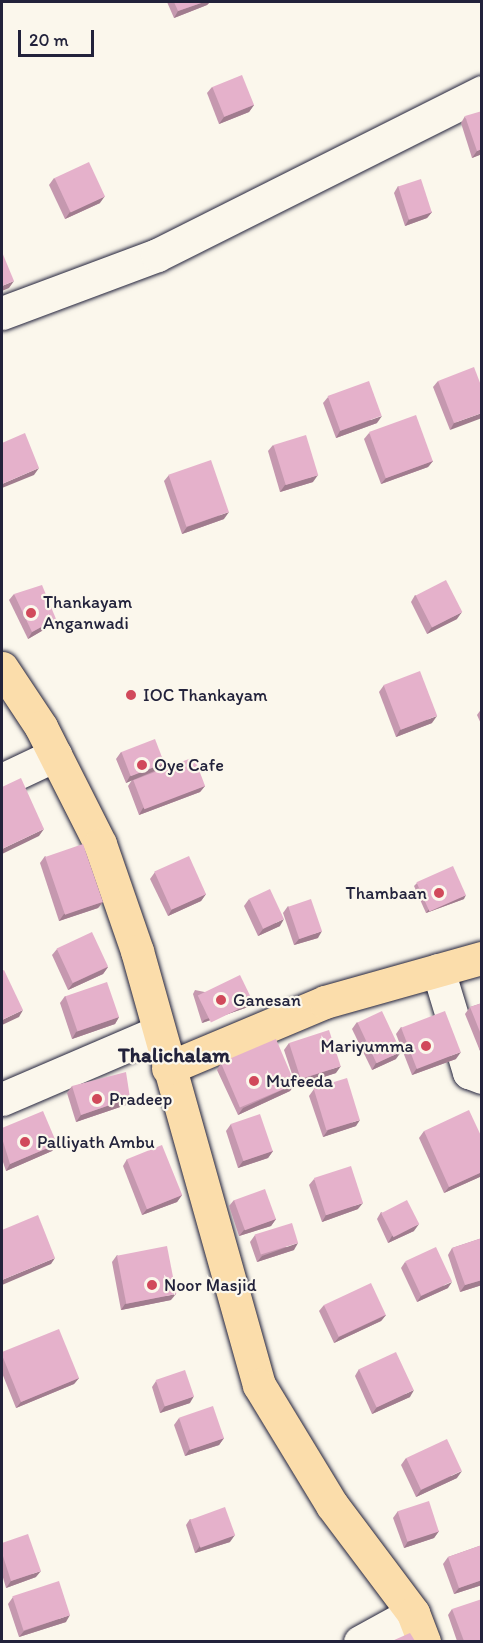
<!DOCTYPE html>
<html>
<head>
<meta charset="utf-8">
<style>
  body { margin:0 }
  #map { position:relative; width:483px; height:1643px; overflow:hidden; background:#fbf7ec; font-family:Itim,sans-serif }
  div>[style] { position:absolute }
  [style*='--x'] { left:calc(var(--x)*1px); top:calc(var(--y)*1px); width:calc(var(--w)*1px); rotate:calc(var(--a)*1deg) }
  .roads { filter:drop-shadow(0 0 2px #22223b) drop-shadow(0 0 2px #22223b) }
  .minor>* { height:33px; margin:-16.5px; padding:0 16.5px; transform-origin:16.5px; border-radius:16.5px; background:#fbf7ec }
  .major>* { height:33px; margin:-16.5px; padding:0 16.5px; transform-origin:16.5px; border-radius:16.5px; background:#fbddab }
  .wall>* { inset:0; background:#c598af }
  .shaded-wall>* { inset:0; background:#a07c8e }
  .building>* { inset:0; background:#e5b1cb; transform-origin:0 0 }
  .dots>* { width:16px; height:16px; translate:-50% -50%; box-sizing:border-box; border:3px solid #fbf7ec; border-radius:50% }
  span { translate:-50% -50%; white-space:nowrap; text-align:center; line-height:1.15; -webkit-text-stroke:4.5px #fbf7ec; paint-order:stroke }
  .poi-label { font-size:18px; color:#22223b }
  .left { translate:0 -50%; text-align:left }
  .right { translate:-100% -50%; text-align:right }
  .quarter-label { font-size:21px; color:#22223b; font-weight:700 }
  .frame { position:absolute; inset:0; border:3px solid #22223b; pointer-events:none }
  .scale { position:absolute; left:18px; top:30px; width:76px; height:27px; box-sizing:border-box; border:3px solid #22223b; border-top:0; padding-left:8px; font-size:18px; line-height:21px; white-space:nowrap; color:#22223b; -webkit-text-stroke:4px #fbf7ec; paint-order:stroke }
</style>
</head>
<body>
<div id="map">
  <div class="roads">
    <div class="minor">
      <div style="--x:2;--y:313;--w:165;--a:-20.5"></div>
      <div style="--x:157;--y:255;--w:364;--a:-26.6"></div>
      <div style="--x:2;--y:780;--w:59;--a:-25.3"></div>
      <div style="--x:438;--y:970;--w:107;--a:73.1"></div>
      <div style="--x:469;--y:1072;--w:14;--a:21"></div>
      <div style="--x:2;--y:1099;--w:170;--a:-23.2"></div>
      <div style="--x:360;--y:1642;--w:60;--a:-28.7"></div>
    </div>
    <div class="major">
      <div style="--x:2;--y:668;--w:71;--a:56.5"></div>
      <div style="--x:41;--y:727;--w:131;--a:63.2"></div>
      <div style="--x:100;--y:844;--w:113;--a:70.9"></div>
      <div style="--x:137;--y:951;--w:451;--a:74.3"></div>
      <div style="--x:259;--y:1385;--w:140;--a:58.7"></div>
      <div style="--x:332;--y:1505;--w:135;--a:53.1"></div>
      <div style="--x:413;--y:1613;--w:31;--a:69"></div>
      <div style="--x:168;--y:1068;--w:170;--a:-22.8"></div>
      <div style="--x:325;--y:1002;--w:163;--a:-15.7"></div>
    </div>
  </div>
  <div class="wall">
    <div style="clip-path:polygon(167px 2px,210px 2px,207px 5px,174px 18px)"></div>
    <div style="clip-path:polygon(212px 87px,254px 105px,249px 112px,219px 124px,207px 93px)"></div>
    <div style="clip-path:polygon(465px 116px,482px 154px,472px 158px,461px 123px)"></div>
    <div style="clip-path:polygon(54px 178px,100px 203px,65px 219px,49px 185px)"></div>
    <div style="clip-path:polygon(398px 186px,432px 212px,427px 218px,405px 226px,394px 193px)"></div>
    <div style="clip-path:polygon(438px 381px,482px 388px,450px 430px,433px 387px)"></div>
    <div style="clip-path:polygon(328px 397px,377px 423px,336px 438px,323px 403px)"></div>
    <div style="clip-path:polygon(369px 433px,433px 461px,428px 467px,381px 484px,364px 439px)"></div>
    <div style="clip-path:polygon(273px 445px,313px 482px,280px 492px,268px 451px)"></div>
    <div style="clip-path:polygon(169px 475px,224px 519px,182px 534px,164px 481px)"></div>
    <div style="clip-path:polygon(14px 594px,52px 625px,28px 639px,9px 600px)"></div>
    <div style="clip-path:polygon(415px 595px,457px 619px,427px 634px,411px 602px)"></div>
    <div style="clip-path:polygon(384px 685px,432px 723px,396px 737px,379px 692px)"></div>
    <div style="clip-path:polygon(482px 708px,482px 726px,477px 715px)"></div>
    <div style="clip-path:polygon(121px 752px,164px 763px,159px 769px,205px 786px,200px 792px,139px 815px,128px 786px,132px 780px,126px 783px,116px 759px)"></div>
    <div style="clip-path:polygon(45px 856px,103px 902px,98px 908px,59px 921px,40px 863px)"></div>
    <div style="clip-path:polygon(155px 872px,206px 894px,201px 901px,168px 916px,150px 879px)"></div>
    <div style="clip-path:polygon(417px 883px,464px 899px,426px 913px,414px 886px)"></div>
    <div style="clip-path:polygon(249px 899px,280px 926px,258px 936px,244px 906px)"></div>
    <div style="clip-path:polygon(288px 906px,318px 938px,294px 945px,283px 913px)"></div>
    <div style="clip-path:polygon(57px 949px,108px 967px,103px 974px,68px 990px,52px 955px)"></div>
    <div style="clip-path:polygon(195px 990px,253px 1002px,251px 1006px,202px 1023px,193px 994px)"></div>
    <div style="clip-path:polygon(65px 996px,119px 1017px,115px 1024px,72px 1039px,60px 1003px)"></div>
    <div style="clip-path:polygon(482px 1003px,482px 1056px,465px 1014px,470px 1007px)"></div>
    <div style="clip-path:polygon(357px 1022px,396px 1059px,372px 1070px,352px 1029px)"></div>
    <div style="clip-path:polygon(401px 1027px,456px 1059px,412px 1075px,396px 1034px)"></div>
    <div style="clip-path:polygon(289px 1043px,336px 1073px,296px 1086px,284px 1050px)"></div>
    <div style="clip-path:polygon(221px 1063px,295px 1084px,290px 1091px,238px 1115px,217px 1070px)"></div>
    <div style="clip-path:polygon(72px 1086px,130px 1098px,126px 1105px,76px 1122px,67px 1093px)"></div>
    <div style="clip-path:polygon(314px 1089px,356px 1126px,323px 1137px,309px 1096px)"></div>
    <div style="clip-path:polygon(231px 1124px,273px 1151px,268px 1158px,238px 1168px,226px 1131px)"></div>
    <div style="clip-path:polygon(2px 1128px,57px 1144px,52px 1151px,6px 1171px,2px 1159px)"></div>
    <div style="clip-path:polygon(424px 1131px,482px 1138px,482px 1176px,444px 1193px,419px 1138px)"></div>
    <div style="clip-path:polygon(127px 1159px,182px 1195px,177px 1202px,142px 1215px,123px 1166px)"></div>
    <div style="clip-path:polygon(314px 1179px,358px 1209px,322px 1222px,309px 1185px)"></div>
    <div style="clip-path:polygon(234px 1200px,276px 1219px,271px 1226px,239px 1236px,229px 1206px)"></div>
    <div style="clip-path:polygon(381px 1212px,414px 1231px,388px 1243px,377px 1219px)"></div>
    <div style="clip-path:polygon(255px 1235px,294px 1250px,257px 1262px,250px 1242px)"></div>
    <div style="clip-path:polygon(482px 1238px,482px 1285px,460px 1292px,448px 1255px,452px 1248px)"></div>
    <div style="clip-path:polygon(117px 1255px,171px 1300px,121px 1310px,112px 1262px)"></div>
    <div style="clip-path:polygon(405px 1262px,448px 1288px,417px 1302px,401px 1268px)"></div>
    <div style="clip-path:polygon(324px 1305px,386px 1315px,381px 1321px,334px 1343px,319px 1311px)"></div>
    <div style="clip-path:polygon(2px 1352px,79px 1378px,74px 1384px,16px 1408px,2px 1373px)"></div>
    <div style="clip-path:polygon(359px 1369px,410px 1397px,372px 1414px,355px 1376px)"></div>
    <div style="clip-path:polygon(156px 1381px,190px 1403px,160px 1413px,152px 1387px)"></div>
    <div style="clip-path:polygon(179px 1418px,224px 1438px,219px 1445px,185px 1456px,174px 1425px)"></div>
    <div style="clip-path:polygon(406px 1458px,457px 1478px,416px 1497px,401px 1465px)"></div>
    <div style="clip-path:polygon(398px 1511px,439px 1531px,434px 1538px,404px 1548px,393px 1518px)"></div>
    <div style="clip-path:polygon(190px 1519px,230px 1542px,195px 1553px,186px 1525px)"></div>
    <div style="clip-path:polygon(2px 1543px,36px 1577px,6px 1588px,2px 1574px)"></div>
    <div style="clip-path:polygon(482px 1545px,482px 1585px,454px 1594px,443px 1564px,448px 1557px)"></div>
    <div style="clip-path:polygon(13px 1597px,66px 1622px,19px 1637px,8px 1604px)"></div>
    <div style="clip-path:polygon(452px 1609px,482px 1641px,457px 1641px,448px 1615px)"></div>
  </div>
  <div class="shaded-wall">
    <div style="clip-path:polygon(204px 2px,210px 2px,207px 5px,174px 18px,178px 11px)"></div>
    <div style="clip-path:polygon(254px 105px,249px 112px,219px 124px,224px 117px)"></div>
    <div style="clip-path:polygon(482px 149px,482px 154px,472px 158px,477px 151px)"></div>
    <div style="clip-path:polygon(105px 196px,100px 203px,65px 219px,70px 212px)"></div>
    <div style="clip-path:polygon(432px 212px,427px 218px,405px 226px,409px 219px)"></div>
    <div style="clip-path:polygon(14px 281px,9px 288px,2px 291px,2px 286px)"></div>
    <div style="clip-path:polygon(482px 413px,482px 418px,450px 430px,454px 423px)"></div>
    <div style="clip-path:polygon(382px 416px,377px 423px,336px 438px,340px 431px)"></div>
    <div style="clip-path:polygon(433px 461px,428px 467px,381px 484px,386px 478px)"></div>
    <div style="clip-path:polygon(39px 468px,34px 475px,2px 488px,2px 484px)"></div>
    <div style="clip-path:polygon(318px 475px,313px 482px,280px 492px,285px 485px)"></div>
    <div style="clip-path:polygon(229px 512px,224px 519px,182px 534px,187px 527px)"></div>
    <div style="clip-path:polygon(462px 612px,457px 619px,427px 634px,432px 627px)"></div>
    <div style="clip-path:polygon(56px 619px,52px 625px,28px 639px,32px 632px)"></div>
    <div style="clip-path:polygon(437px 716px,432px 723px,396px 737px,400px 730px)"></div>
    <div style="clip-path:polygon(164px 763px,159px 769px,126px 783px,130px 776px)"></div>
    <div style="clip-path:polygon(205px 786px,200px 792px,139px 815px,143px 808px)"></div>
    <div style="clip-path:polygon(44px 829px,39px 836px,2px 854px,2px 849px)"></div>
    <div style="clip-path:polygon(206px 894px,201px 901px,168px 916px,172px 909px)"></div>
    <div style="clip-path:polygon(466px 895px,464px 899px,426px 913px,429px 909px)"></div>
    <div style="clip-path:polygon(103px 902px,98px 908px,59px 921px,64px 914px)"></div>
    <div style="clip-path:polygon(284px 919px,280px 926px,258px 936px,263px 929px)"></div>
    <div style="clip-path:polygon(322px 931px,318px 938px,294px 945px,299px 939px)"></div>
    <div style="clip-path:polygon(108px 967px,103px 974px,68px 990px,73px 983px)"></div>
    <div style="clip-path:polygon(253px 1002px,251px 1006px,202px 1023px,204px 1020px)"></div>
    <div style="clip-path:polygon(23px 1010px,19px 1017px,2px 1025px,2px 1020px)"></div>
    <div style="clip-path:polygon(119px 1017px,115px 1024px,72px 1039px,76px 1032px)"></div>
    <div style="clip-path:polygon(401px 1052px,396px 1059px,372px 1070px,376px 1063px)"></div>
    <div style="clip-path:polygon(461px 1052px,456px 1059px,412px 1075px,417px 1068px)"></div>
    <div style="clip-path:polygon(341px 1066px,336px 1073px,296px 1086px,301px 1079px)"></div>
    <div style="clip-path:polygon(295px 1084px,290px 1091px,238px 1115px,243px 1108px)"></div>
    <div style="clip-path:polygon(130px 1098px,126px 1105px,76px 1122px,81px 1115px)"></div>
    <div style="clip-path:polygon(360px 1120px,356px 1126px,323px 1137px,328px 1130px)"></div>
    <div style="clip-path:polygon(57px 1144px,52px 1151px,6px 1171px,10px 1164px)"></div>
    <div style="clip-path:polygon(273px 1151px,268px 1158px,238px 1168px,243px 1161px)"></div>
    <div style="clip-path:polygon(482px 1172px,482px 1176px,444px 1193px,449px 1187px)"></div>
    <div style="clip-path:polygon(182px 1195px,177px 1202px,142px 1215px,147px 1209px)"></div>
    <div style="clip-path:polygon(363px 1203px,358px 1209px,322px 1222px,326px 1215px)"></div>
    <div style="clip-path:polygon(276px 1219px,271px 1226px,239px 1236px,244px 1230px)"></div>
    <div style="clip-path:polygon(419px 1224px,414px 1231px,388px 1243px,392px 1236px)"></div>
    <div style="clip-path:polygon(298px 1243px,294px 1250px,257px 1262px,262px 1256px)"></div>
    <div style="clip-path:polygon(55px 1258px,51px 1264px,2px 1285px,2px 1280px)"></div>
    <div style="clip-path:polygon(482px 1280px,482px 1285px,460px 1292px,465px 1285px)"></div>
    <div style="clip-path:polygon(452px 1282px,448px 1288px,417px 1302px,421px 1296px)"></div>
    <div style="clip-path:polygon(176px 1294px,171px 1300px,121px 1310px,125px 1304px)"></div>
    <div style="clip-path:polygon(386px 1315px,381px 1321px,334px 1343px,339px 1337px)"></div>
    <div style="clip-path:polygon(79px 1378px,74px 1384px,16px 1408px,21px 1402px)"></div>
    <div style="clip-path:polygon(414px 1390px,410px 1397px,372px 1414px,377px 1407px)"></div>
    <div style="clip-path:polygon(194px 1396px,190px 1403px,160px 1413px,165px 1406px)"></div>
    <div style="clip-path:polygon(224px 1438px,219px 1445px,185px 1456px,189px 1450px)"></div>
    <div style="clip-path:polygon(462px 1471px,457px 1478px,416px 1497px,421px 1490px)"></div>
    <div style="clip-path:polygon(439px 1531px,434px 1538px,404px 1548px,408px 1541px)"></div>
    <div style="clip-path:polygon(235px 1535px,230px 1542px,195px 1553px,200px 1546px)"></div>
    <div style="clip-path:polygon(41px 1571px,36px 1577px,6px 1588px,11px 1581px)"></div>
    <div style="clip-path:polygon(482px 1580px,482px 1585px,454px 1594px,459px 1588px)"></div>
    <div style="clip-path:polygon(70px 1615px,66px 1622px,19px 1637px,24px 1631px)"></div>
  </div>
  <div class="building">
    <div style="clip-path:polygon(174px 2px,204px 2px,178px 11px)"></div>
    <div style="left:242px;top:75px;width:32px;height:32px;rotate:68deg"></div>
    <div style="clip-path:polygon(482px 111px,482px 149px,477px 151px,465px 116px)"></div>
    <div style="left:89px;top:162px;width:38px;height:38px;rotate:65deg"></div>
    <div style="left:421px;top:179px;width:35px;height:24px;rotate:72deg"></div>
    <div style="clip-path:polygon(2px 252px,14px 281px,2px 286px)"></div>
    <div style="clip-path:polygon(474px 367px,482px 388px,482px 413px,454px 423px,438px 381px)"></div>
    <div style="left:369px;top:381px;width:37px;height:44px;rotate:70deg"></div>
    <div style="left:416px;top:415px;width:49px;height:50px;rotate:70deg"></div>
    <div style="clip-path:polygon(25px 433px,39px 468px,2px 484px,2px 443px)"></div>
    <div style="left:306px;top:435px;width:42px;height:34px;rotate:73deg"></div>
    <div style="left:211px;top:460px;width:55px;height:45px;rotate:71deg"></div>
    <div style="left:446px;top:580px;width:36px;height:34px;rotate:63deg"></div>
    <div style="clip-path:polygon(42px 585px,56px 619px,32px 632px,14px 594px)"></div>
    <div style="left:420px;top:671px;width:48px;height:39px;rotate:69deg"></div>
    <div style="left:155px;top:739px;width:26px;height:36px;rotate:69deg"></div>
    <div style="left:194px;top:757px;width:31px;height:65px;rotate:69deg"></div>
    <div style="clip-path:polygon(21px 778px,44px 829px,2px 849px,2px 787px)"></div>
    <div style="left:83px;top:844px;width:61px;height:40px;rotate:71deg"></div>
    <div style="left:189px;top:856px;width:42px;height:38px;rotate:66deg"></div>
    <div style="left:453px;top:866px;width:32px;height:40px;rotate:66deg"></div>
    <div style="left:270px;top:889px;width:33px;height:23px;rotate:65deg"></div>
    <div style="left:311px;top:899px;width:34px;height:24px;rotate:71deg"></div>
    <div style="left:92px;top:932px;width:38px;height:39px;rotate:65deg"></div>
    <div style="clip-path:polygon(4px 970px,23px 1010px,2px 1020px,2px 971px)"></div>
    <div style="left:240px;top:975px;width:30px;height:47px;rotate:64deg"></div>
    <div style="left:107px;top:982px;width:37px;height:44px;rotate:71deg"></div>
    <div style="clip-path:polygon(482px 1003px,482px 1037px,470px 1007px)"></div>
    <div style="left:382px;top:1011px;width:45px;height:27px;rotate:65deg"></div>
    <div style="left:445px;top:1011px;width:44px;height:47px;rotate:69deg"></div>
    <div style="left:329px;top:1030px;width:38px;height:42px;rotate:72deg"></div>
    <div style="left:276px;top:1039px;width:49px;height:60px;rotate:67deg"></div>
    <div style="clip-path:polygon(126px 1072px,130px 1098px,81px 1115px,72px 1086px)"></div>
    <div style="left:347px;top:1078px;width:44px;height:35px;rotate:73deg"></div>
    <div style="clip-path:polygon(469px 1110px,482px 1138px,482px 1172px,449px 1187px,424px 1131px)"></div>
    <div style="clip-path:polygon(43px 1111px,57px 1144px,10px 1164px,2px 1138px,2px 1128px)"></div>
    <div style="left:260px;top:1114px;width:39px;height:31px;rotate:71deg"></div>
    <div style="left:162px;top:1145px;width:54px;height:38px;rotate:68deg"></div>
    <div style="left:351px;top:1166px;width:39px;height:39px;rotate:72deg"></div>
    <div style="left:265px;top:1189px;width:32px;height:33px;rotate:70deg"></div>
    <div style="left:407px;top:1200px;width:27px;height:29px;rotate:63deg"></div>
    <div style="clip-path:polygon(38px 1215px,55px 1258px,2px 1280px,2px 1230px)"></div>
    <div style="left:292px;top:1223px;width:21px;height:39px;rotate:73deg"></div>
    <div style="clip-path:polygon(482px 1238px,482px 1280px,465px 1285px,452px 1248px)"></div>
    <div style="left:167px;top:1246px;width:49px;height:51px;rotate:79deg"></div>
    <div style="left:436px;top:1247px;width:38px;height:34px;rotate:65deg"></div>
    <div style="left:371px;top:1283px;width:35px;height:52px;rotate:65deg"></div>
    <div style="clip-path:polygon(59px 1329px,79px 1378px,21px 1402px,2px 1355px,2px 1352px)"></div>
    <div style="left:396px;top:1352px;width:42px;height:41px;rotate:65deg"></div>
    <div style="left:185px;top:1370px;width:28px;height:31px;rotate:71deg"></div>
    <div style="left:213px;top:1406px;width:34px;height:36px;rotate:71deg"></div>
    <div style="left:447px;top:1439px;width:35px;height:45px;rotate:65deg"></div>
    <div style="left:429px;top:1501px;width:32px;height:33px;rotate:72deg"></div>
    <div style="left:225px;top:1507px;width:30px;height:37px;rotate:70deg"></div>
    <div style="clip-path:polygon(28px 1534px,41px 1571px,11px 1581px,2px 1553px,2px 1543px)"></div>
    <div style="clip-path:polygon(482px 1545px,482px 1580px,459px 1588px,448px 1557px)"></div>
    <div style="left:59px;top:1581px;width:36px;height:49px;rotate:72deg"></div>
    <div style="clip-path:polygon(482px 1599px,482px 1641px,464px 1641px,452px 1609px)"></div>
    <div style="clip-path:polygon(410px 1633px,415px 1641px,392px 1641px)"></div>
  </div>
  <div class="dots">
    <div style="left:31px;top:613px;background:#d1495b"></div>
    <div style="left:131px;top:695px;background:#d1495b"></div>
    <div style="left:142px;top:765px;background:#d1495b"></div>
    <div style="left:439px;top:893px;background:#d1495b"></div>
    <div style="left:221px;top:1000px;background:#d1495b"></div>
    <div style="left:426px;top:1046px;background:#d1495b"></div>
    <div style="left:254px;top:1081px;background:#d1495b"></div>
    <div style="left:97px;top:1099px;background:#d1495b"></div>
    <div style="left:25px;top:1142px;background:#d1495b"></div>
    <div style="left:152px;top:1285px;background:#d1495b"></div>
  </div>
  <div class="poi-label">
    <span class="left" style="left:43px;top:613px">Thankayam<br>Anganwadi</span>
    <span class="left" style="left:143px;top:695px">IOC Thankayam</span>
    <span class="left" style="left:154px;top:765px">Oye Cafe</span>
    <span class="right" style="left:427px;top:893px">Thambaan</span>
    <span class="left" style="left:233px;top:1000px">Ganesan</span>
    <span class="right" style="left:414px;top:1046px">Mariyumma</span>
    <span class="left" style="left:266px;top:1081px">Mufeeda</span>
    <span class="left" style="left:109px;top:1099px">Pradeep</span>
    <span class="left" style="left:37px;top:1142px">Palliyath Ambu</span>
    <span class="left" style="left:164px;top:1285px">Noor Masjid</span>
  </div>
  <div class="quarter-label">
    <span style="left:174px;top:1055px">Thalichalam</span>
  </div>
  <div class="frame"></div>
  <div class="scale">20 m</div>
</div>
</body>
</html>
